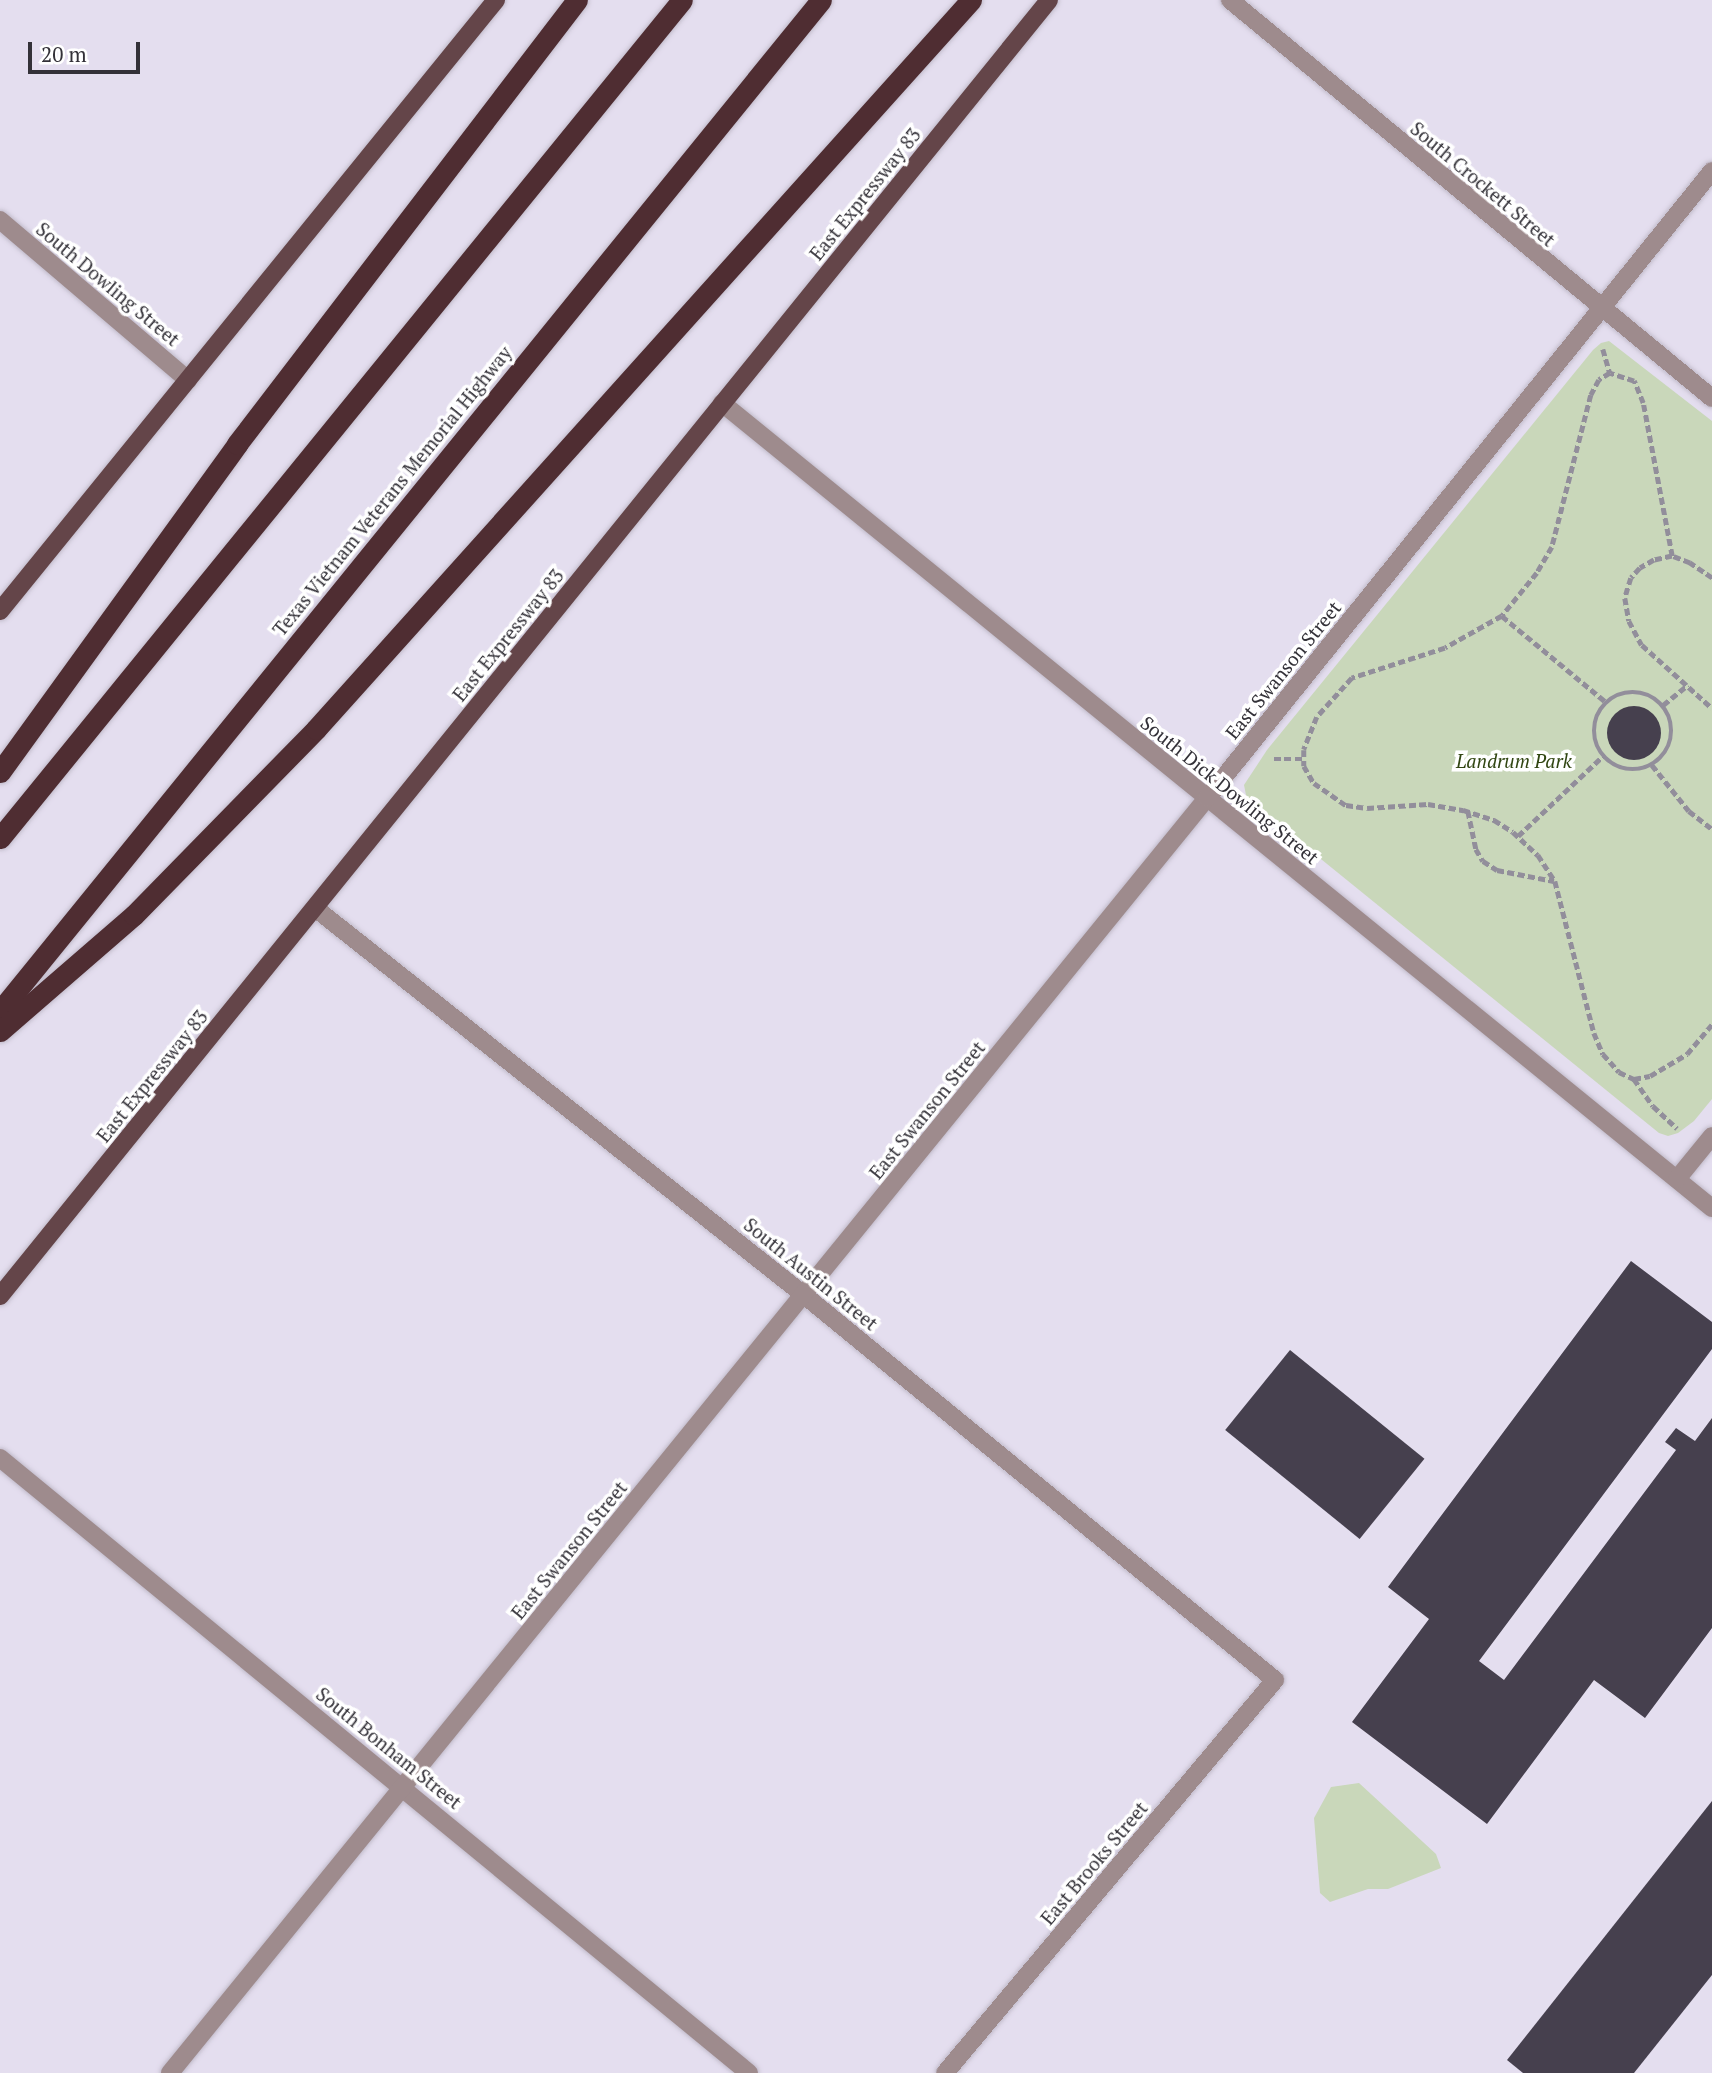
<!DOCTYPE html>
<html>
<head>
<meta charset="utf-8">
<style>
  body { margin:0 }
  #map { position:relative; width:1712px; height:2073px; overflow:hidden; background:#e4deef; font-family:"PT Serif",serif }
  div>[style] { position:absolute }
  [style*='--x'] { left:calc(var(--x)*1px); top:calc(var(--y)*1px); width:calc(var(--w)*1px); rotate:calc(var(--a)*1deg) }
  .green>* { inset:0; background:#c9d7ba }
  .building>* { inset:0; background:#46404e; transform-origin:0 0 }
  .round { border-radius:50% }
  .path>* { height:4.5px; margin-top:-2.25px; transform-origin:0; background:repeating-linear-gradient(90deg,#928e9b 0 7px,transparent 0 10.5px) }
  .path>.ring { margin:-2.25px; padding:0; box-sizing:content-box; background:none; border:4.5px solid #928e9b; border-radius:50% }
  .roads { filter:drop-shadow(0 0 2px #c1bbca) drop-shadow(0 0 2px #c1bbca) }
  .minor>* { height:18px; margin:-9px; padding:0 9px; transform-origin:9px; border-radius:9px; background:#9e8b8d }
  .major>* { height:18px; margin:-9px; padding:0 9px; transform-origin:9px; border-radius:9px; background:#644549 }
  .highway>* { height:21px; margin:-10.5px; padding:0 10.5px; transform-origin:10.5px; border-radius:10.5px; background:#4f2d32 }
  span { translate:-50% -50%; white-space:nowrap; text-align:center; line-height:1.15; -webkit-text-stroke:7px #fff; paint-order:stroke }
  .street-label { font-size:19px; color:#333138 }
  .park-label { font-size:19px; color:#314612; font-style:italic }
  .scale { position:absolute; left:28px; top:42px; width:112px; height:32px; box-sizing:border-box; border:4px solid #333138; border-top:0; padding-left:9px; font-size:21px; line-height:24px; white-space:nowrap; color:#333138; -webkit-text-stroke:5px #fff; paint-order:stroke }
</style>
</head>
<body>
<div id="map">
  <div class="green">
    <div style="clip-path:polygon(1609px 341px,1712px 421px,1712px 1099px,1694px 1121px,1678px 1133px,1668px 1136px,1659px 1133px,1253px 804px,1246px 795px,1244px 785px,1267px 750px,1593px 350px,1601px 343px)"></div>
    <div style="clip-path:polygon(1359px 1783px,1436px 1854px,1441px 1868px,1388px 1889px,1368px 1889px,1330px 1902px,1320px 1893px,1314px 1818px,1331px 1787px)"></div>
  </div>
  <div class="building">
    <div class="round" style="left:1607px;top:706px;width:54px;height:54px"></div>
    <div style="clip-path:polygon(1631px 1261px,1712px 1322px,1712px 1349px,1479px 1661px,1504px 1680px,1676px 1450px,1665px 1442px,1676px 1428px,1695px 1441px,1712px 1418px,1712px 1628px,1645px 1718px,1594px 1680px,1487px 1824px,1352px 1722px,1429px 1619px,1388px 1587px)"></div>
    <div style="left:1290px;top:1350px;width:173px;height:103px;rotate:39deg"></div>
    <div style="clip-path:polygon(1712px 1801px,1712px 1975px,1634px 2073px,1523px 2073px,1507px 2060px)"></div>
  </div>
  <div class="path">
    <div style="--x:1603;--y:349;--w:25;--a:74"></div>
    <div style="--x:1672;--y:556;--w:156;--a:-100.7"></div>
    <div style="--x:1643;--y:403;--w:24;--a:-112"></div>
    <div style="--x:1634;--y:381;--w:25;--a:-162"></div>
    <div style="--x:1610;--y:373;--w:13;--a:148"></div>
    <div style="--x:1599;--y:380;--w:17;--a:118"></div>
    <div style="--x:1591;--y:395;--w:157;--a:104.4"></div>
    <div style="--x:1552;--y:547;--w:30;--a:120"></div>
    <div style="--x:1537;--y:573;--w:55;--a:129.1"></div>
    <div style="--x:1502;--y:616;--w:65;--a:150.7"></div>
    <div style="--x:1445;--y:648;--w:98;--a:162.1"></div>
    <div style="--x:1352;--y:678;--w:52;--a:131.9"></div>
    <div style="--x:1317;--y:717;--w:35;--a:112"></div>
    <div style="--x:1304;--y:750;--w:16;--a:90"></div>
    <div style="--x:1304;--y:766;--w:20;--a:60"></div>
    <div style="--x:1314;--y:783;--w:39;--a:35"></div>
    <div style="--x:1346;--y:805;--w:21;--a:8"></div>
    <div style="--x:1367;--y:808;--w:61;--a:-3.8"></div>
    <div style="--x:1428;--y:804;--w:36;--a:10"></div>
    <div style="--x:1463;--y:810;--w:33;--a:18"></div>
    <div style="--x:1494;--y:820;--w:22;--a:32"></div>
    <div style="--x:1513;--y:832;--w:34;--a:43"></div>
    <div style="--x:1538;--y:855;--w:31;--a:57"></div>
    <div style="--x:1555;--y:881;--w:157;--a:75.6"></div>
    <div style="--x:1594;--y:1033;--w:23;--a:67"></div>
    <div style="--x:1603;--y:1054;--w:24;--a:48"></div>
    <div style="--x:1619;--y:1072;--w:17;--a:25"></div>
    <div style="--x:1634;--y:1079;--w:16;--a:-11"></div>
    <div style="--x:1650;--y:1076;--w:43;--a:-30.7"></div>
    <div style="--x:1687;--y:1054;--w:39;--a:-50"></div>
    <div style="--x:1712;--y:578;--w:27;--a:-146"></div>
    <div style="--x:1690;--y:563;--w:19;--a:-159"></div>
    <div style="--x:1672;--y:556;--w:18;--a:167"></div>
    <div style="--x:1654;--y:560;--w:16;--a:150"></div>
    <div style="--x:1640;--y:568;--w:13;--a:132"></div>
    <div style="--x:1631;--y:578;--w:21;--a:107"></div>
    <div style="--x:1625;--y:598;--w:23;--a:80"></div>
    <div style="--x:1629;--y:621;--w:27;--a:62"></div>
    <div style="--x:1642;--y:645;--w:94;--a:42"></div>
    <div style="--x:1502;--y:616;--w:135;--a:39.6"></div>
    <div class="ring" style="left:1594px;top:692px;width:73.5px;height:73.5px"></div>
    <div style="--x:1663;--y:705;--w:32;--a:-39"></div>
    <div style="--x:1274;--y:759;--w:30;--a:0"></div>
    <div style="--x:1652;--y:765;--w:59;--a:51.2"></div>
    <div style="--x:1689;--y:811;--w:29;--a:38"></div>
    <div style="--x:1468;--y:811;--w:39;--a:78"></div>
    <div style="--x:1476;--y:849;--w:14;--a:60"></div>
    <div style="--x:1483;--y:861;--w:17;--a:33"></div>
    <div style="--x:1497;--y:870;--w:58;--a:10.9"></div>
    <div style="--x:1518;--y:836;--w:117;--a:-43.3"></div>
    <div style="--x:1634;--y:1079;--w:33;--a:55"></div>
    <div style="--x:1653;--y:1106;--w:33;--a:43"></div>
  </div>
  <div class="roads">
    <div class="minor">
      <div style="--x:1230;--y:0;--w:625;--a:39.55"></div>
      <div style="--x:0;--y:220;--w:247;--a:40.4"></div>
      <div style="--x:722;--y:403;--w:1276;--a:39.12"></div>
      <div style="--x:315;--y:908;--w:624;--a:38.36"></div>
      <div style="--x:804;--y:1295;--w:608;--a:39.26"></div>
      <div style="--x:1275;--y:1680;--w:513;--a:130.02"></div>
      <div style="--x:1677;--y:1179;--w:55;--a:-50.9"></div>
      <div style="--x:0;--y:1458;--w:969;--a:39.39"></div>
      <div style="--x:170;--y:2073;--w:1643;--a:-50.88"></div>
      <div style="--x:1207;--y:798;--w:805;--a:-51.15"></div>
    </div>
    <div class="major">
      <div style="--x:0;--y:611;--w:787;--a:-50.93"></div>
      <div style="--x:0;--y:1296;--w:1667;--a:-51.01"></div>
    </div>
    <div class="highway">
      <div style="--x:0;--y:772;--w:405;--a:-54.1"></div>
      <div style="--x:237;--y:444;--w:559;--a:-52.56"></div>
      <div style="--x:0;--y:838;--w:1080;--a:-50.86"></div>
      <div style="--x:0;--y:1011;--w:1302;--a:-50.92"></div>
      <div style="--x:0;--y:1031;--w:177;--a:-40.9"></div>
      <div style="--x:134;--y:915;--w:260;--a:-45.6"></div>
      <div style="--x:316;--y:729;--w:980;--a:-48.06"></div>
    </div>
  </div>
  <div class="street-label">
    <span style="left:1483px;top:184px;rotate:40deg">South Crockett Street</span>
    <span style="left:865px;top:194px;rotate:-51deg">East Expressway 83</span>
    <span style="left:108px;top:284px;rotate:40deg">South Dowling Street</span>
    <span style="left:392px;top:491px;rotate:-51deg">Texas Vietnam Veterans Memorial Highway</span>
    <span style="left:508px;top:635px;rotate:-51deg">East Expressway 83</span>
    <span style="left:1283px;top:670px;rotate:-51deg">East Swanson Street</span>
    <span style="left:1230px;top:790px;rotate:39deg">South Dick Dowling Street</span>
    <span style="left:152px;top:1076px;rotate:-51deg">East Expressway 83</span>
    <span style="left:927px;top:1110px;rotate:-51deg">East Swanson Street</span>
    <span style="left:811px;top:1274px;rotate:39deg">South Austin Street</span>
    <span style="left:569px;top:1550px;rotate:-51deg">East Swanson Street</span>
    <span style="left:389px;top:1748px;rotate:39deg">South Bonham Street</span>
    <span style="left:1094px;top:1863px;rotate:-50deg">East Brooks Street</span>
  </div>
  <div class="park-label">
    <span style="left:1514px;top:761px">Landrum Park</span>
  </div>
  <div class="scale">20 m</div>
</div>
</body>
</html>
